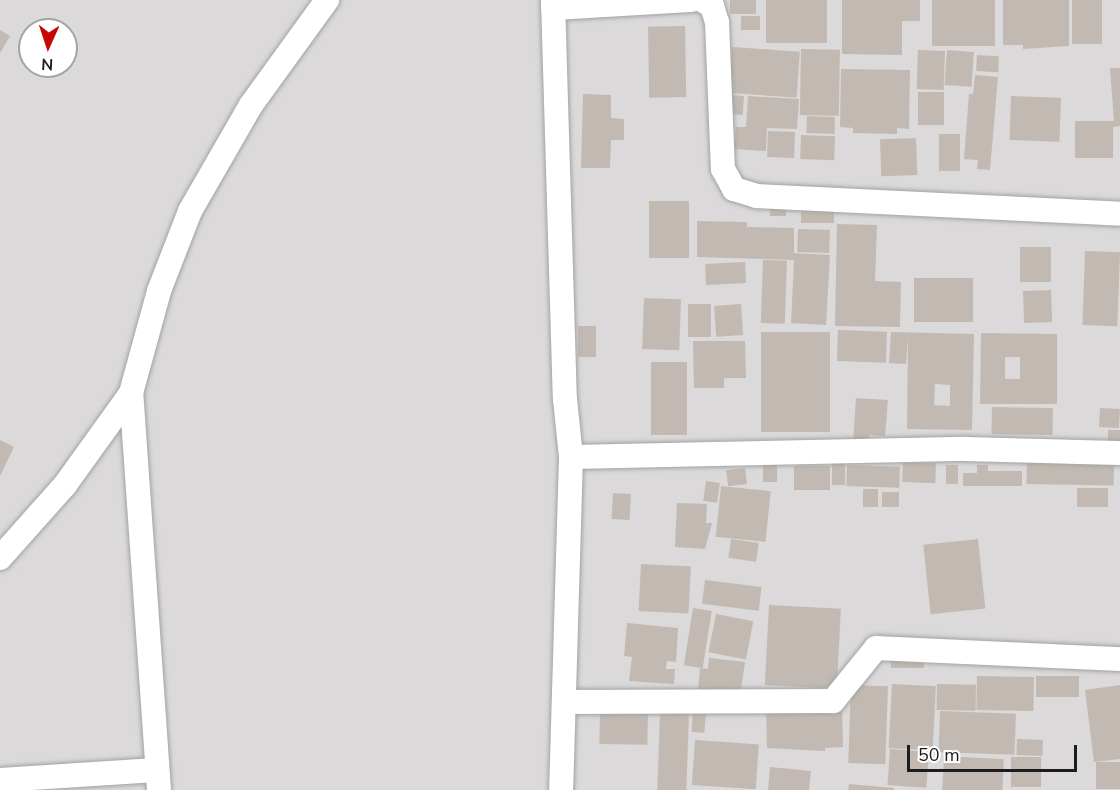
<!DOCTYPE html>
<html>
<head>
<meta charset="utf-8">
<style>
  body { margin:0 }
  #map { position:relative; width:1120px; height:790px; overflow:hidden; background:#eeeae2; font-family:"Nunito Sans",sans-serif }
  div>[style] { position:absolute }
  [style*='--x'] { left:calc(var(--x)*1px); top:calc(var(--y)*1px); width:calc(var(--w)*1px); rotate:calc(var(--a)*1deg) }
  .residential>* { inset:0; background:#dbd9d9 }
  .building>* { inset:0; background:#c2bab2; transform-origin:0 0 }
  .roads { filter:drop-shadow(0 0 2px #a3a3a3) drop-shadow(0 0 2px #a3a3a3) }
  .street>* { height:24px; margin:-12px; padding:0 12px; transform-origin:12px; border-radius:12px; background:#fff }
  span { translate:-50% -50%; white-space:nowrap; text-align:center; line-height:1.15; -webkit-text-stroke:4.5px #fff; paint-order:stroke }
  .north { position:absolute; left:18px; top:18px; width:60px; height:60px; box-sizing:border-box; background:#fff; border:2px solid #a4a4a4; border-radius:50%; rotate:183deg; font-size:16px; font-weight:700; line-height:24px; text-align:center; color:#1c1c1c }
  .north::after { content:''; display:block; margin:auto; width:21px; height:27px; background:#c70702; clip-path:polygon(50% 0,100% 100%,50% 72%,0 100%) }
  .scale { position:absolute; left:907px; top:745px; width:170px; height:27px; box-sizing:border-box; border:3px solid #1c1c1c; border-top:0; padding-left:8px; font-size:18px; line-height:21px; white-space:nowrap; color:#1c1c1c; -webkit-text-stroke:4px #fff; paint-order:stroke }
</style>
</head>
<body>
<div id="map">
  <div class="residential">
    <div style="clip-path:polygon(evenodd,0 0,1120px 0,1120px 790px,0 790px,0 0,30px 30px,66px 30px,66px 66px,30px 66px,30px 30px)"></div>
  </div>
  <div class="building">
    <div style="left:730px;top:0;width:26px;height:14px"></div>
    <div style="left:766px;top:0;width:61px;height:43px"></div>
    <div style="clip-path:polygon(842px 0,920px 0,920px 21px,902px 21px,902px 55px,842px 54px)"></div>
    <div style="left:932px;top:0;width:63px;height:46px"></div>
    <div style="clip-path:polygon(1003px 0,1069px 0,1069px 46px,1023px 49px,1023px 45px,1003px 45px)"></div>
    <div style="left:1072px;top:0;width:30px;height:44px"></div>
    <div style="left:741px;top:16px;width:19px;height:14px"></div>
    <div style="left:685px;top:26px;width:71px;height:37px;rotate:89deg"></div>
    <div style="clip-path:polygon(0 30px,10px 36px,0 53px)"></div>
    <div style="left:732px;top:47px;width:68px;height:46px;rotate:4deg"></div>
    <div style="left:801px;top:49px;width:39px;height:66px;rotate:1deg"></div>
    <div style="left:918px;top:50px;width:27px;height:39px;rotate:2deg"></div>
    <div style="left:947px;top:50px;width:27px;height:35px;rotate:4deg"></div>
    <div style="left:977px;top:55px;width:22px;height:16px;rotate:3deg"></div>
    <div style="clip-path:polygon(1110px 68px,1120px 68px,1120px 126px,1113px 127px,1113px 158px,1075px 158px,1075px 121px,1114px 121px)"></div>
    <div style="clip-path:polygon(841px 69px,910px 70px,909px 129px,897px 128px,897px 134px,853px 133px,853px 128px,840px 127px)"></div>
    <div style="clip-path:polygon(975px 75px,998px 77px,990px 170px,977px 169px,978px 160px,964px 159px,969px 94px,973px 94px)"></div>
    <div style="left:918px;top:92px;width:26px;height:33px"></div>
    <div style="clip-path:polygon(583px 94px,611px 95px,611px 118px,624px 119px,624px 140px,611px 140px,610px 168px,581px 168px)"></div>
    <div style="left:730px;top:95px;width:14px;height:19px;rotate:4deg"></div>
    <div style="clip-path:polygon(748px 96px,799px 99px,797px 129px,767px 128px,766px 151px,734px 149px,736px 127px,746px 127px)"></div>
    <div style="left:1011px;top:96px;width:50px;height:44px;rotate:2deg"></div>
    <div style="left:807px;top:116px;width:28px;height:17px;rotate:2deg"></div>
    <div style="left:768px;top:131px;width:27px;height:26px;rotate:2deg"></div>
    <div style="left:939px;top:134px;width:21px;height:37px"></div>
    <div style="left:801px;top:135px;width:34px;height:24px;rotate:2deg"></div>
    <div style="left:916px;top:138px;width:37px;height:36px;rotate:88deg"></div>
    <div style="left:770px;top:200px;width:16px;height:16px"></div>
    <div style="left:649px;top:201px;width:40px;height:57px"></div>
    <div style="left:801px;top:207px;width:33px;height:16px"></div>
    <div style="clip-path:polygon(697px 221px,747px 222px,746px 243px,747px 227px,794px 228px,794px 253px,830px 255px,826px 325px,791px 323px,794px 260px,697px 257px)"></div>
    <div style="clip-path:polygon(837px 224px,877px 225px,875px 281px,901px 282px,900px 327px,835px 326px)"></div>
    <div style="left:798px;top:229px;width:32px;height:23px;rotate:2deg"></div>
    <div style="left:1020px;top:247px;width:31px;height:35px"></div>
    <div style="left:1085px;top:251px;width:35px;height:74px;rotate:2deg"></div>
    <div style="left:763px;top:260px;width:24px;height:63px;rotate:2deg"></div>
    <div style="left:745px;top:262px;width:21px;height:40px;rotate:87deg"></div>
    <div style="left:914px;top:278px;width:59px;height:44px"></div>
    <div style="left:1051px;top:290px;width:32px;height:28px;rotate:88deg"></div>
    <div style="left:644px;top:298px;width:37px;height:51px;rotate:2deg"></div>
    <div style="left:688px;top:304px;width:23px;height:33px"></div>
    <div style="left:741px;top:304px;width:31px;height:27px;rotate:86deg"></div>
    <div style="left:578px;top:326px;width:18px;height:31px"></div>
    <div style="left:838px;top:330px;width:49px;height:31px;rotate:2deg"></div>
    <div style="left:761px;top:332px;width:69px;height:100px"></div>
    <div style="clip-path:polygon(evenodd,891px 332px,974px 334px,972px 430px,907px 429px,908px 336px,906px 364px,889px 363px,891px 332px,935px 384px,950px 385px,950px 406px,934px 405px,935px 384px)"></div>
    <div style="clip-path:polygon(evenodd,981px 333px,1057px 334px,1057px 404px,980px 404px,981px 333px,1005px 357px,1020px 357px,1020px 379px,1005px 379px,1005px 357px)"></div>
    <div style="clip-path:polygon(693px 341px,745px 341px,746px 378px,724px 378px,724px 388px,694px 388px)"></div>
    <div style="left:651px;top:362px;width:36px;height:73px"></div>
    <div style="clip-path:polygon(856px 398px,888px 400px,885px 436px,869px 435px,869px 445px,853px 444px)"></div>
    <div style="left:992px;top:407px;width:61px;height:27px;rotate:1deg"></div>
    <div style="left:1100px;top:408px;width:20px;height:19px;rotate:3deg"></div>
    <div style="left:1108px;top:430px;width:12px;height:12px"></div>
    <div style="clip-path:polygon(0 440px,14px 447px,0 476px)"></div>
    <div style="left:1027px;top:459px;width:87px;height:25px;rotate:1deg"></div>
    <div style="left:763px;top:461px;width:14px;height:21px"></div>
    <div style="left:903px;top:462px;width:33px;height:20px;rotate:2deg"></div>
    <div style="left:832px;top:463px;width:13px;height:22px"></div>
    <div style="left:847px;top:465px;width:53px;height:21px;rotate:2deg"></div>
    <div style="left:946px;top:465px;width:12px;height:19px"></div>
    <div style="clip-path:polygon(977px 465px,988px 465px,988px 471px,1022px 471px,1022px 486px,963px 486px,963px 473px,977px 473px)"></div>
    <div style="left:794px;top:466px;width:36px;height:24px"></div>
    <div style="left:745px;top:468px;width:16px;height:19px;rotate:83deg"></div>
    <div style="left:706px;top:481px;width:14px;height:20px;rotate:8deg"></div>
    <div style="left:721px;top:486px;width:50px;height:51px;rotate:6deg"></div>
    <div style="left:1077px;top:488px;width:31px;height:19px"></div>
    <div style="left:863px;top:489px;width:15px;height:18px"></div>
    <div style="left:899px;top:492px;width:15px;height:17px;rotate:90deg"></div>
    <div style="left:613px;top:493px;width:18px;height:26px;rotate:3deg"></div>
    <div style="clip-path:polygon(677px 503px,707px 504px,706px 523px,712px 523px,705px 549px,675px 547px)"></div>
    <div style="left:731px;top:539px;width:28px;height:19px;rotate:8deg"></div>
    <div style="left:978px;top:539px;width:70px;height:55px;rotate:84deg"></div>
    <div style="left:641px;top:564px;width:50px;height:47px;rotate:3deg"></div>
    <div style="left:705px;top:580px;width:57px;height:24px;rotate:7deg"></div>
    <div style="left:769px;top:605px;width:72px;height:80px;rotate:3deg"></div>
    <div style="left:693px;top:608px;width:19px;height:58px;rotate:9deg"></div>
    <div style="left:716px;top:614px;width:38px;height:39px;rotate:11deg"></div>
    <div style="clip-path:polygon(627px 623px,678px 628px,676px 662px,667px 661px,666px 669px,675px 669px,674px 684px,629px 681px,632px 657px,624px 656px)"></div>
    <div style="left:891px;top:656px;width:33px;height:12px"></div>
    <div style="clip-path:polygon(709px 658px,745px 662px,740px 696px,698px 691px,700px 668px,708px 669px)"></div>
    <div style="left:977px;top:676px;width:57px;height:34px;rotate:1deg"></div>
    <div style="left:1036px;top:676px;width:43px;height:21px"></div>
    <div style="left:892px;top:684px;width:44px;height:64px;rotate:3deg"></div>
    <div style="left:937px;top:684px;width:39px;height:26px;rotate:1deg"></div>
    <div style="left:851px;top:685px;width:37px;height:78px;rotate:2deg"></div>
    <div style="clip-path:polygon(1120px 685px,1120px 759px,1094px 762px,1085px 690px)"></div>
    <div style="clip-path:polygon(842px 707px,843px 747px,825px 748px,825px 751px,767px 748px,766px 709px)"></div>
    <div style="left:600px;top:709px;width:48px;height:35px;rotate:1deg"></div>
    <div style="left:693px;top:709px;width:13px;height:23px;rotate:4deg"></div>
    <div style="left:940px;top:711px;width:76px;height:41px;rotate:2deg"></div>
    <div style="left:660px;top:713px;width:29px;height:77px;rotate:2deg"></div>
    <div style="left:1017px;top:739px;width:26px;height:16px;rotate:2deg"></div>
    <div style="left:695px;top:740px;width:64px;height:45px;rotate:4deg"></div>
    <div style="left:890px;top:749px;width:39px;height:36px;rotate:4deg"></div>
    <div style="left:944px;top:756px;width:60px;height:34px;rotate:3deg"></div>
    <div style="left:1011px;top:757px;width:30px;height:30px"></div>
    <div style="left:1120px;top:762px;width:27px;height:24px;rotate:90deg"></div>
    <div style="clip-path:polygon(770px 767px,811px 771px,809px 790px,768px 790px)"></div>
    <div style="clip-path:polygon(849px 784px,894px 788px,894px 790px,848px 790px)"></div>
  </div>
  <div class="roads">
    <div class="street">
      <div style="--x:553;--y:0;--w:399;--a:88.3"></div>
      <div style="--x:565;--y:399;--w:58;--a:84.1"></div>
      <div style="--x:571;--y:457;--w:333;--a:91.7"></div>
      <div style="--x:702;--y:0;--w:12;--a:31"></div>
      <div style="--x:712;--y:6;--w:17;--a:73"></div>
      <div style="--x:717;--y:22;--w:147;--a:87.7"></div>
      <div style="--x:723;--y:169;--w:23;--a:61"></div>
      <div style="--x:734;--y:189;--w:24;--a:17"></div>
      <div style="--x:757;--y:196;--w:363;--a:2.8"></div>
      <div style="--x:553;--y:8;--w:138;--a:-3.3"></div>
      <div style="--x:571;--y:457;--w:395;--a:-1.2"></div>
      <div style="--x:966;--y:449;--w:154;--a:1.5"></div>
      <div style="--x:0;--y:558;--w:98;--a:-48.3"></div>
      <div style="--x:65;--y:485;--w:113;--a:-54.3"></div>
      <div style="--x:567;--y:702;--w:266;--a:-0.2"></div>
      <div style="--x:833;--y:701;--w:68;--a:-50.9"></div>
      <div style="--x:876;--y:648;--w:244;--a:2.6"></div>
      <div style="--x:0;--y:780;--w:156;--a:-3.7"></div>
      <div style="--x:159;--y:790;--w:398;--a:-94"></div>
      <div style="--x:131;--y:393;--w:106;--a:-74.6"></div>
      <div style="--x:159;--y:291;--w:86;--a:-68.8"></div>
      <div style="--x:190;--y:211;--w:122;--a:-60.1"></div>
      <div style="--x:251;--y:105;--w:130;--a:-54.1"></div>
    </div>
  </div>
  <div class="north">N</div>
  <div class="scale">50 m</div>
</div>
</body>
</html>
